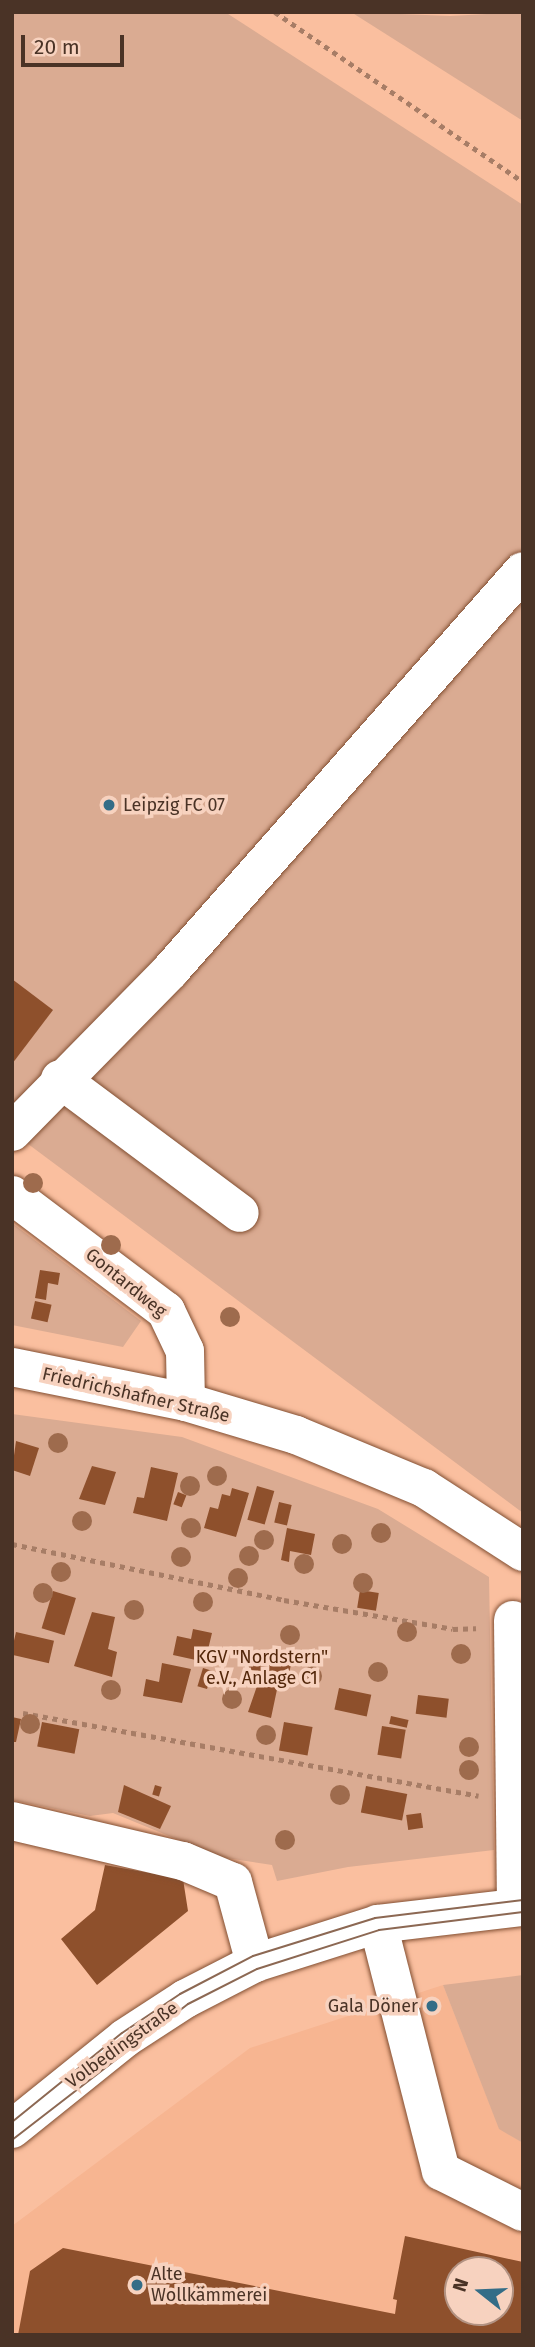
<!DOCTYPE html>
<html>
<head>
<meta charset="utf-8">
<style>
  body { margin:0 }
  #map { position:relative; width:535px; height:2347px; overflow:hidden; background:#fabf9f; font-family:"Fira Sans",sans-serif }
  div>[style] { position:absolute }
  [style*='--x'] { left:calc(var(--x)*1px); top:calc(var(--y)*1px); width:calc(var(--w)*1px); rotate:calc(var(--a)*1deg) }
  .built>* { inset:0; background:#f7b591 }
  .green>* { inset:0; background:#daab92 }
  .building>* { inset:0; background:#8e502c; transform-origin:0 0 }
  .path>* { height:4.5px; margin-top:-2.25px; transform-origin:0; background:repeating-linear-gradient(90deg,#a77d66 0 5px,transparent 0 10px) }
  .roads { filter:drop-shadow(0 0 2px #824f32) drop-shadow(0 0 2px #824f32) }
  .minor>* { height:38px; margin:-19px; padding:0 19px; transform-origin:19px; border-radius:19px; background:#fff }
  .major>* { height:38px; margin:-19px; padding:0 19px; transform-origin:19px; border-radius:19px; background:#fff }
  .tram>* { height:2px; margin:-1px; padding:0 1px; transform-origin:1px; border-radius:1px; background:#8c6853 }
  .trees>* { width:20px; height:20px; margin:-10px; border-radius:50%; background:#9e6b4d }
  .dots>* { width:19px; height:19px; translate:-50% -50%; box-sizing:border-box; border:4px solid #f7d2bf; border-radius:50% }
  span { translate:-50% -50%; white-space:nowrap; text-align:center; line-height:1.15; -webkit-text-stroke:7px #f7d2bf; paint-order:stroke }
  .poi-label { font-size:18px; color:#4a3326 }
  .left { translate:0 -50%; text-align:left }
  .right { translate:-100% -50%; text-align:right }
  .street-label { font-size:18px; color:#4a3326 }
  .park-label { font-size:18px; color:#53270a }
  .frame { position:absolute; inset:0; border:14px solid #4a3326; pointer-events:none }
  .north { position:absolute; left:444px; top:2256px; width:70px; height:70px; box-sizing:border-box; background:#f7d2bf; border:2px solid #b29282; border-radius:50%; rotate:288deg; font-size:19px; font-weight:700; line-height:28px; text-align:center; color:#4a3326 }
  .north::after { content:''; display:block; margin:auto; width:24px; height:32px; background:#346d87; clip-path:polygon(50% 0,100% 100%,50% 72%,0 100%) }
  .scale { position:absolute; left:21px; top:35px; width:103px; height:32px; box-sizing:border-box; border:4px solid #4a3326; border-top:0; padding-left:9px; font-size:21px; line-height:24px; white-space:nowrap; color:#4a3326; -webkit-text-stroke:5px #f7d2bf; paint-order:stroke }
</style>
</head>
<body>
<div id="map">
  <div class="built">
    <div style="clip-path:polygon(evenodd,443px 1985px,499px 2128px,523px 2143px,523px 2335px,12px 2335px,12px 2226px,250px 2048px,443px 1985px,458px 2270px,500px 2270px,500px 2312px,458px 2312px,458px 2270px)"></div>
  </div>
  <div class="green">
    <div style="clip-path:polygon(12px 12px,225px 12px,523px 205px,523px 1513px,12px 1132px)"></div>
    <div style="clip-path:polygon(351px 12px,450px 16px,523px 12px,523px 121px)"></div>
    <div style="clip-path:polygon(12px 1223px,141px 1321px,123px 1347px,12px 1325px)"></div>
    <div style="clip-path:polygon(12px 1414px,182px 1437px,378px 1509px,489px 1577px,494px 1850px,348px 1867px,277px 1881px,272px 1865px,220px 1857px,113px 1813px,90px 1816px,12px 1800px)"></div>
    <div style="clip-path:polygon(523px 1975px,523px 2143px,499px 2129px,443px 1985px)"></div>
  </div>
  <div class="building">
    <div style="clip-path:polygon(12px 979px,53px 1010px,12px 1064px)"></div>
    <div style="clip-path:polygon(40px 1270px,60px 1273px,58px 1285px,48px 1283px,46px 1300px,35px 1298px)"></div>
    <div style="left:35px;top:1301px;width:17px;height:18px;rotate:13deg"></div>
    <div style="clip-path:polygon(16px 1441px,39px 1448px,30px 1476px,12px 1470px)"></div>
    <div style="clip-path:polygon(92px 1466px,116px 1472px,105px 1505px,79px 1499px)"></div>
    <div style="clip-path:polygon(151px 1467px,178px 1473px,167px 1521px,133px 1513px,137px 1497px,144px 1498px)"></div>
    <div style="left:257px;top:1486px;width:18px;height:35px;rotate:16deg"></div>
    <div style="clip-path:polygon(232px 1488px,249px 1493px,236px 1537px,204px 1528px,210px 1507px,218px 1509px,222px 1494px,230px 1496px)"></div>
    <div style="left:178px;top:1492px;width:9px;height:13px;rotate:21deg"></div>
    <div style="left:279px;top:1502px;width:13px;height:21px;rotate:13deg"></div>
    <div style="clip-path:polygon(287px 1528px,315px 1534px,311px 1555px,290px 1551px,289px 1562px,281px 1560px)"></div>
    <div style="left:360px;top:1590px;width:19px;height:18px;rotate:9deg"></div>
    <div style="left:53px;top:1591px;width:24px;height:39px;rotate:17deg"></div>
    <div style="clip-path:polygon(92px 1612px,115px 1617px,108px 1649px,117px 1652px,112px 1677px,74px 1666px)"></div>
    <div style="clip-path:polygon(193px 1629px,212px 1633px,205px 1662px,173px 1655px,177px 1636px,191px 1639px)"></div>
    <div style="left:16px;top:1632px;width:39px;height:23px;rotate:13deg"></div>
    <div style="clip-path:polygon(251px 1654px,292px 1660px,288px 1678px,247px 1669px)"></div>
    <div style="clip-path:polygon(162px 1663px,191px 1669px,182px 1703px,143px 1696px,146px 1679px,159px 1682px)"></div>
    <div style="left:203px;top:1668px;width:10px;height:19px;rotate:17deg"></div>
    <div style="clip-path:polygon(248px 1675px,279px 1680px,271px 1718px,248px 1712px,257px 1686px,246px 1683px)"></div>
    <div style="left:339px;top:1688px;width:33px;height:22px;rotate:12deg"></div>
    <div style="left:418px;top:1695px;width:31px;height:19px;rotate:7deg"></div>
    <div style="left:391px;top:1716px;width:18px;height:8px;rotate:13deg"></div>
    <div style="clip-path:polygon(12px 1717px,21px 1719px,16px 1742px,12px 1742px)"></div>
    <div style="left:42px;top:1722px;width:38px;height:25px;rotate:11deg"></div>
    <div style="left:284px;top:1722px;width:29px;height:29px;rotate:10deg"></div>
    <div style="left:382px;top:1726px;width:24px;height:29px;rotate:9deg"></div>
    <div style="clip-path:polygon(124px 1785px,171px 1806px,160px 1829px,118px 1812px)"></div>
    <div style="left:155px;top:1785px;width:7px;height:10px;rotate:16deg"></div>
    <div style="left:366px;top:1786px;width:42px;height:27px;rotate:11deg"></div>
    <div style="left:421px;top:1813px;width:15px;height:15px;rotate:82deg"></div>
    <div style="clip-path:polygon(105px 1865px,183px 1879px,188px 1911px,97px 1985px,61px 1939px,95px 1910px)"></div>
    <div style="clip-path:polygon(evenodd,405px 2236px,523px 2262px,523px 2335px,18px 2335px,30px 2271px,63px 2248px,395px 2314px,397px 2300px,393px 2299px,405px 2236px,458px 2270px,500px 2270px,500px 2312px,458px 2312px,458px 2270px)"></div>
  </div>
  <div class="path">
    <div style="--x:275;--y:12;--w:301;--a:34.4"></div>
    <div style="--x:12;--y:1544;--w:278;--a:11.6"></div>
    <div style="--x:284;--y:1600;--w:171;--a:9.7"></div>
    <div style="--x:453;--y:1629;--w:23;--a:-2"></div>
    <div style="--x:23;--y:1713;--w:463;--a:10.3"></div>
  </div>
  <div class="roads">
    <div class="minor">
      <div style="--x:60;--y:1079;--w:224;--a:36.7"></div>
      <div style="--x:12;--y:1132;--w:226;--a:-45.5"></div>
      <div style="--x:170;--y:971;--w:533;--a:-48.57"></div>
      <div style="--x:12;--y:1195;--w:193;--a:37"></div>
      <div style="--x:166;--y:1311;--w:44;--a:64.6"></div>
      <div style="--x:185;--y:1351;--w:51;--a:88.9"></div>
      <div style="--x:513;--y:1620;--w:287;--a:89.4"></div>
      <div style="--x:12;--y:1821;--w:176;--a:13.2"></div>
      <div style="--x:183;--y:1861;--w:54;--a:22.8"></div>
      <div style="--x:233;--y:1882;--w:84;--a:74.8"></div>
      <div style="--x:378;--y:1924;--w:255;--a:75.7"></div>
      <div style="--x:441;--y:2171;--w:92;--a:26.6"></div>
    </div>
    <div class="major">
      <div style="--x:12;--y:1367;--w:177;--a:11.4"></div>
      <div style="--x:186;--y:1402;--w:115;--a:16.7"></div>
      <div style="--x:296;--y:1435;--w:139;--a:22.5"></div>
      <div style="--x:424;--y:1488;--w:118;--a:32.9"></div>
      <div style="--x:12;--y:2129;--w:145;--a:-38.8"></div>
      <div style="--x:125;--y:2038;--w:72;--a:-33"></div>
      <div style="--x:185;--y:1999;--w:79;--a:-27.2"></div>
      <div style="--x:255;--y:1963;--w:129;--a:-17.6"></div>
      <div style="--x:378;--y:1924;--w:146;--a:-6.7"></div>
    </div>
  </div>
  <div class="tram">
    <div style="--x:12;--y:2122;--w:141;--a:-39"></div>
    <div style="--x:122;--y:2033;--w:70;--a:-33.9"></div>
    <div style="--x:180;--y:1994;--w:82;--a:-27.5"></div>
    <div style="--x:253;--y:1956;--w:128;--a:-17.3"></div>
    <div style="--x:375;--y:1918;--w:149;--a:-6.9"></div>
    <div style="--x:12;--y:2140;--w:222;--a:-37.7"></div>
    <div style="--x:188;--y:2004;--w:77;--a:-26.9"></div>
    <div style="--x:257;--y:1969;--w:128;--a:-17.7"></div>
    <div style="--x:379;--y:1930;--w:145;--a:-7.1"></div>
  </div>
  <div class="trees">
    <div style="left:33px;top:1183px"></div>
    <div style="left:111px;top:1245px"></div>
    <div style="left:230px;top:1317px"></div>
    <div style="left:58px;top:1443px"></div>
    <div style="left:217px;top:1476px"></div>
    <div style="left:190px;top:1486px"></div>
    <div style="left:82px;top:1521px"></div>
    <div style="left:191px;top:1528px"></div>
    <div style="left:381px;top:1533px"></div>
    <div style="left:264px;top:1540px"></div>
    <div style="left:342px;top:1544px"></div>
    <div style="left:249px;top:1556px"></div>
    <div style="left:181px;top:1557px"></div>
    <div style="left:304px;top:1564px"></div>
    <div style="left:61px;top:1572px"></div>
    <div style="left:238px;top:1578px"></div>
    <div style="left:363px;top:1583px"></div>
    <div style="left:43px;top:1593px"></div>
    <div style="left:203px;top:1602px"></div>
    <div style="left:134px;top:1610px"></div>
    <div style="left:407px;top:1632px"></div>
    <div style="left:290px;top:1635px"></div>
    <div style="left:461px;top:1654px"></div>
    <div style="left:378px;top:1672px"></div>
    <div style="left:312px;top:1676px"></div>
    <div style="left:111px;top:1690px"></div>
    <div style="left:232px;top:1699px"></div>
    <div style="left:30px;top:1724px"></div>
    <div style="left:266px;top:1735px"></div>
    <div style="left:469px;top:1747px"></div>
    <div style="left:469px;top:1770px"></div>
    <div style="left:340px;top:1795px"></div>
    <div style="left:285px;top:1840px"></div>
  </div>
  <div class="dots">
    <div style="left:109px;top:805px;background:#346d87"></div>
    <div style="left:432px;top:2006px;background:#346d87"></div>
    <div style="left:137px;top:2285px;background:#346d87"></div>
  </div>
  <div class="poi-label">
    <span class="left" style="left:123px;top:805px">Leipzig FC 07</span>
    <span class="right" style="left:418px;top:2006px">Gala Döner</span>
    <span class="left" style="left:151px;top:2285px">Alte<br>Wollkämmerei</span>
  </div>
  <div class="street-label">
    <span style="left:126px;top:1283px;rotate:39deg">Gontardweg</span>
    <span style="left:136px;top:1395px;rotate:13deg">Friedrichshafner Straße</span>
    <span style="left:122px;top:2045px;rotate:-36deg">Volbedingstraße</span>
  </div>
  <div class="park-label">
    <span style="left:262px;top:1668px">KGV "Nordstern"<br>e.V., Anlage C1</span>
  </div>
  <div class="frame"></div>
  <div class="north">N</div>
  <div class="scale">20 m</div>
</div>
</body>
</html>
